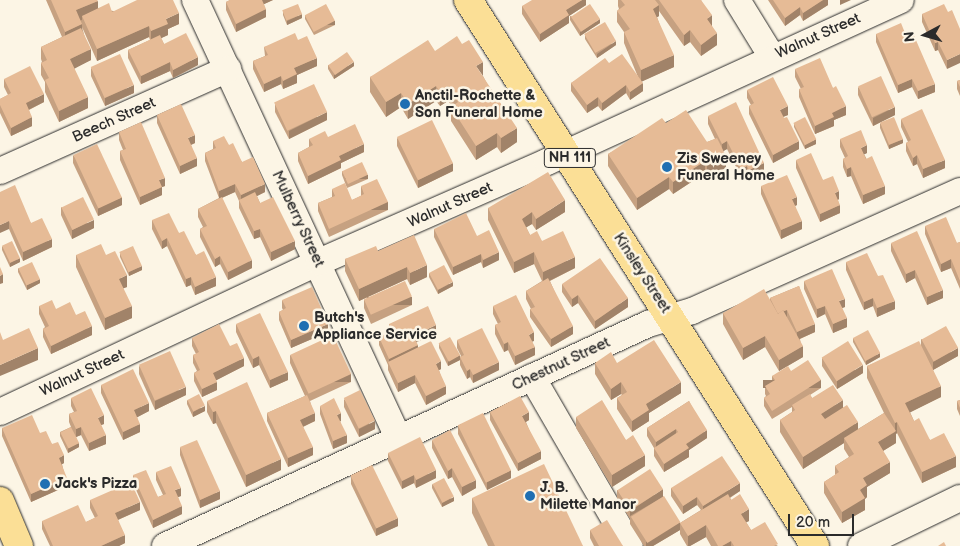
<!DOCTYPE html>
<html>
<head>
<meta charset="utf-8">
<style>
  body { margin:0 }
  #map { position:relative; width:960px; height:546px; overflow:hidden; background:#fcf5e5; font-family:"Balsamiq Sans",sans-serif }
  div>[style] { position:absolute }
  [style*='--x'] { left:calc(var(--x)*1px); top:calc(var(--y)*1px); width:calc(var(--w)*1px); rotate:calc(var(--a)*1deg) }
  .roads { filter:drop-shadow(0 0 1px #2b2b2b) drop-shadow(0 0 1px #2b2b2b) }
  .minor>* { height:26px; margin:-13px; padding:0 13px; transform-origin:13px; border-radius:13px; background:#fcf5e5 }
  .major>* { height:28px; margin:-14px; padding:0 14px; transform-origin:14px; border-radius:14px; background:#fbdf96 }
  .wall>* { inset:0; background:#c6a181 }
  .shaded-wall>* { inset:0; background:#a18369; transform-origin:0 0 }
  .building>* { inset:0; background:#e6bb96; transform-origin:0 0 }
  .dots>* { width:14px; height:14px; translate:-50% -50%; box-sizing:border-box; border:2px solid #fcf5e5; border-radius:50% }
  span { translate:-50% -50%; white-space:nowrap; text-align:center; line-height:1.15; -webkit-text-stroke:5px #fcf5e5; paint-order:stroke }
  .shield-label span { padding:1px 4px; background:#fcf5e5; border:1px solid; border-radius:4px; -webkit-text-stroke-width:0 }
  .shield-label { font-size:14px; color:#2b2b2b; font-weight:700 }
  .street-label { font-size:15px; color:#2b2b2b }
  .poi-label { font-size:15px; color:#2b2b2b; font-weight:700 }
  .left { translate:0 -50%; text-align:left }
  .north { position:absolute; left:900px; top:10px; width:50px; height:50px; -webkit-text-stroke:4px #fcf5e5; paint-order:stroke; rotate:264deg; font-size:14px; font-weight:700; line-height:20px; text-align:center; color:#2b2b2b }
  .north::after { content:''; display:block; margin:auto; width:18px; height:22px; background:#2b2b2b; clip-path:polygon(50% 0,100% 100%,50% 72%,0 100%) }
  .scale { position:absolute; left:788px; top:514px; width:66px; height:22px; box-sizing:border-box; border:2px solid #2b2b2b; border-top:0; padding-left:6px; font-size:15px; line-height:18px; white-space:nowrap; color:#2b2b2b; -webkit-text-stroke:4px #fcf5e5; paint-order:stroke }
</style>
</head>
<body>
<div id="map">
  <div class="roads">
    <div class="minor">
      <div style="--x:195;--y:0;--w:484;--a:65.1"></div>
      <div style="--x:737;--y:0;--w:67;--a:58.4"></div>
      <div style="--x:0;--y:171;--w:250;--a:-24.1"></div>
      <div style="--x:532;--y:377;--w:195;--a:59.9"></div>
      <div style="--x:0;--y:412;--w:353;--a:-25.2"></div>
      <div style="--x:319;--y:262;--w:249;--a:-23.7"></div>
      <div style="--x:547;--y:162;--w:389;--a:-24.6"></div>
      <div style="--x:165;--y:546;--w:532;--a:-24.68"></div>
      <div style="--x:648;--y:324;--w:46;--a:-16.5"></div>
      <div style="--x:692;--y:311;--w:294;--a:-24.1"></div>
      <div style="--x:861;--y:546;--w:110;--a:-25.9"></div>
    </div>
    <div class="major">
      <div style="--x:468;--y:0;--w:647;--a:57.56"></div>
      <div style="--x:0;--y:501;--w:49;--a:67.1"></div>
    </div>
  </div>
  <div class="wall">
    <div style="clip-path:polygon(46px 0,97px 0,98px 8px,179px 24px,168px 29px,168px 35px,161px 38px,164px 44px,198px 65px,173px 78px,170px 71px,141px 84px,128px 58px,128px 50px,150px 40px,149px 37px,97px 61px,82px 27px,91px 60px,74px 68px,88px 108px,59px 122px,45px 92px,45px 82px,41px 75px,41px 63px,42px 62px,41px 59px,41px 47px,62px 37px)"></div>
    <div style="clip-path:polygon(230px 0,273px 0,264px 4px,266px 17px,236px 32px,226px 10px,226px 2px)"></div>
    <div style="clip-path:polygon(586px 0,586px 5px,569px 16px,569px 23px,540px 42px,522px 14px,522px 6px)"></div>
    <div style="clip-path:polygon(618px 0,701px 0,712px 26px,717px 45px,701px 56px,690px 42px,684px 46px,659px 11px,659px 16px,657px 17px,674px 67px,642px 81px,643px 91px,630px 100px,626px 93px,602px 111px,598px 106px,587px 113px,571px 91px,571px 83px,609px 63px,638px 77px,624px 43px,624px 32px,617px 22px,617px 11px,619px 9px,618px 6px)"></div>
    <div style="clip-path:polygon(768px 0,828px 0,828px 5px,803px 21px,800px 15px,785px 26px)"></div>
    <div style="clip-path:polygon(283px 11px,302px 18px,287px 25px,283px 15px)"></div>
    <div style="clip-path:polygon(948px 12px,947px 69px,938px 50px,935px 51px,922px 22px,922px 14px)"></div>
    <div style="clip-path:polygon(305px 15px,335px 25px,314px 35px,305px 19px)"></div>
    <div style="clip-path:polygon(570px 16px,600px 23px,580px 36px,570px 20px)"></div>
    <div style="clip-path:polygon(905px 33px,935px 92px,918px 99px,912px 87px,898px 93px,876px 42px,876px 34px)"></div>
    <div style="clip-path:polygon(585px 35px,616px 45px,597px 58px,585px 39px)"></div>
    <div style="clip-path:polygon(298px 40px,317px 66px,297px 75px,297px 83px,283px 89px,281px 84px,264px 92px,253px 69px,253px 61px,265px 56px,264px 47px)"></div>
    <div style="clip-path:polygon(435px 51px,483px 76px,517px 142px,501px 153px,497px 147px,476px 160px,451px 121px,451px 107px,452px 106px,448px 101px,440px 106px,436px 101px,408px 119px,401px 107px,386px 117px,370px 92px,370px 77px)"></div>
    <div style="clip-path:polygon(328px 65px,354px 66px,334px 79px,328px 69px)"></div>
    <div style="clip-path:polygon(91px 68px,134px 93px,105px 106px,91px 76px)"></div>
    <div style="clip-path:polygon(795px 69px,833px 88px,846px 115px,834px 120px,834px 126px,815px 134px,799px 97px,799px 89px,801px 89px,795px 77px)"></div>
    <div style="clip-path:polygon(4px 79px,44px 102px,29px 110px,32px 126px,11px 136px,0 113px,0 99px,8px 95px,4px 87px)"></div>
    <div style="clip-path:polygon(960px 80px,960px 96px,957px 89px,957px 81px)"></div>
    <div style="clip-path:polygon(858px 87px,895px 115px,873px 126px,858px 95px)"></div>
    <div style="clip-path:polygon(747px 90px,788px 115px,783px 117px,799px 149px,773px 163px,749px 114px,749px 106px,751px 105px,747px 98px)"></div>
    <div style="clip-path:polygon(275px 104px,327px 120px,289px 139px,275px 112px)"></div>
    <div style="clip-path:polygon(157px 115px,195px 143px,191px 145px,197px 166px,180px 174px,157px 123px)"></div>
    <div style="clip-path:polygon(708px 116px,764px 171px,749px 178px,747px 174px,741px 177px,727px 149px,723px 151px,726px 168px,707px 177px,705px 173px,673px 194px,669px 189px,637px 210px,608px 166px,608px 154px,666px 123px,707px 142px,715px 139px,708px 124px)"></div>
    <div style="clip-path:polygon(901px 119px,945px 168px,923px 178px,917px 164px,913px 166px,906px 151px,906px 143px,908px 142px,901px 127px)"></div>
    <div style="clip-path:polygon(794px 123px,816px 144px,805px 149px,794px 127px)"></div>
    <div style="clip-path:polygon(880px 123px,903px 143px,889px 149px,880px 128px)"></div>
    <div style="clip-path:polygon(119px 132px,165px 186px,162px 187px,162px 195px,140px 205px,120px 160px,120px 151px,123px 150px,119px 140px)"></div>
    <div style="clip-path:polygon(328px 137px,364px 152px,341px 163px,341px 168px,308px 184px,298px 161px,298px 153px,309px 147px,309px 139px)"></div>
    <div style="clip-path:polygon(397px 138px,453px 171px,418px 188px,397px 146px)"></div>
    <div style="clip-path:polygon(840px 139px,867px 153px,864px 154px,885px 194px,863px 204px,851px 176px,847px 177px,843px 167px,843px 159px,845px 158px,840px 147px)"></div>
    <div style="clip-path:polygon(213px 141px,229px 145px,265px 192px,257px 196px,260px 203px,295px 249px,271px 261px,260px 237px,254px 239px,239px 208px,239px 201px,235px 192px,222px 198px,252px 268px,228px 280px,220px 264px,215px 267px,200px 237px,200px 229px,203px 227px,198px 217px,198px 209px,219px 198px,205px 161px,205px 153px,213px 149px)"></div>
    <div style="clip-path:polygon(73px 155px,122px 205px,98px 216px,73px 163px)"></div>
    <div style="clip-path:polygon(796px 160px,823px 180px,839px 199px,838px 200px,840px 213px,820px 222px,796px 168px)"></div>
    <div style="clip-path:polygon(342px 171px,368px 179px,347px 188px,342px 175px)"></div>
    <div style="clip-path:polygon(361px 186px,388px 210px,329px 237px,318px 211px,318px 203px,332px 197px,332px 189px,352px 200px,361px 196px)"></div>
    <div style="clip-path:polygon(761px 186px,797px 205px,795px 206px,802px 229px,781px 239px,761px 194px)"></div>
    <div style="clip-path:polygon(0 192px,31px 223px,52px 247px,23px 261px,9px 229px)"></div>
    <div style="clip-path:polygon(61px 207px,94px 228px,72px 239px,61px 215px)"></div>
    <div style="clip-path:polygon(488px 208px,565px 212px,536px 230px,532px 224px,526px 227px,530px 235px,542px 241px,575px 268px,550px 281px,573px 334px,551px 347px,530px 317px,530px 309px,531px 309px,526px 299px,526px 291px,542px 281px,534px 264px,514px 273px,488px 220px)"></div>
    <div style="clip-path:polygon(152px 220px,179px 233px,196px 255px,216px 286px,195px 295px,191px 285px,186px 287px,167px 246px,162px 249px,152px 229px)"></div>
    <div style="clip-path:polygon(925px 226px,957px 243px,960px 242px,960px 289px,951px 268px,941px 272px,925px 234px)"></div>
    <div style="clip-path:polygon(434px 229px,477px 236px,499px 260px,483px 268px,481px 262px,453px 275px,434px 237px)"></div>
    <div style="clip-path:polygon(891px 243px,943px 298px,927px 305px,915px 278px,906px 283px,891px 251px)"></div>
    <div style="clip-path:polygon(2px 246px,20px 262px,10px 267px,2px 250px)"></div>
    <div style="clip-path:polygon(378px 251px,427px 277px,410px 285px,407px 279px,359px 301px,345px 271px,345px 259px)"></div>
    <div style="clip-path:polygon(120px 253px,142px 270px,129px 276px,120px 257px)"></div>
    <div style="clip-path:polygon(76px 255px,106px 255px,127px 287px,123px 288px,132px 318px,105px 330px,76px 267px)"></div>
    <div style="clip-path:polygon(846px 262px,878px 276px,895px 309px,877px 317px,873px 306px,864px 310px,846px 270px)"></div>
    <div style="clip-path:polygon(18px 268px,40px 283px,27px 290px,18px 272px)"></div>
    <div style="clip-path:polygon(429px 273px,453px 286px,438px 294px,429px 277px)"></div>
    <div style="clip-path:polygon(804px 281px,845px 307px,842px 308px,847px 327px,833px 333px,825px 314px,817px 318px,804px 289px)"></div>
    <div style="clip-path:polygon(562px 284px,628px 307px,595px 329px,578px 303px,572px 307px,562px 292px)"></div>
    <div style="clip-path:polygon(799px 286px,815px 332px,800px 339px,803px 357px,779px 371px,765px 347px,743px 360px,723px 324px,723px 313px,770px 301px,770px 298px)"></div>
    <div style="clip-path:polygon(282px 300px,328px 332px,291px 348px,279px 320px,279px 312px,283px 310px,282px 308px)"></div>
    <div style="clip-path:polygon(364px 300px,412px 305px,371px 324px,364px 308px)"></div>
    <div style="clip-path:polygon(39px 306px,56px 309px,76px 315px,92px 335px,51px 354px,43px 337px,43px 329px,45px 327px,39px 314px)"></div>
    <div style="clip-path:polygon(493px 306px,534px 341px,532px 341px,535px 355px,515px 365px,508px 350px,504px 352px,495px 334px,495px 325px,498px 324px,493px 314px)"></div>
    <div style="clip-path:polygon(236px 324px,288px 380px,270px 388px,259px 365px,253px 368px,236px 332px)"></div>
    <div style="clip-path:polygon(389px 324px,436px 333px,416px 342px,418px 348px,441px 369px,439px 370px,446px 394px,426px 405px,415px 383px,398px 392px,388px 370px,388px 365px,379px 345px,379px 337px,389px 333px)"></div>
    <div style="clip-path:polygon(192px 338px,230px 346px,244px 366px,216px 380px,217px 390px,202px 397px,194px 381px,194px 373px,197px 371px,193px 363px,193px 355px,196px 354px,192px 346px)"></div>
    <div style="clip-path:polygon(853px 338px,880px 357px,866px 365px,853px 342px)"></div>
    <div style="clip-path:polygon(921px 339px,958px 356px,933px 370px,941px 397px,910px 412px,914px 421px,930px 440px,956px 467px,922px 483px,897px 433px,896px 434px,896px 443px,883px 451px,890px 473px,867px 487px,867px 497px,865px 499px,865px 510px,842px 523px,824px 493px,824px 482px,835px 475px,835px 466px,849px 457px,844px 449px,844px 443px,803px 469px,780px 432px,780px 420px,792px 412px,792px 407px,772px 419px,764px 406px,764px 398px,766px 396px,765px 394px,765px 386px,772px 382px,772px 376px,791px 371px,821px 388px,810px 395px,812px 398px,843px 407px,858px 429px,884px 413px,867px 378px,867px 366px,921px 345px)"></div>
    <div style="clip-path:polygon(457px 340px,499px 370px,473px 383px,470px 377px,467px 379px,460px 365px,460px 357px,461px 356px,457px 348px)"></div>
    <div style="clip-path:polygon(439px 343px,460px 360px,448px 366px,439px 348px)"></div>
    <div style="clip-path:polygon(290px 355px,351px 382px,310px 401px,315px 421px,303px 427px,313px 455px,288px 467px,267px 421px,267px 413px,305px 396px,290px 363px)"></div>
    <div style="clip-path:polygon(822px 358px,863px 373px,837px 389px,822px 366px)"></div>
    <div style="clip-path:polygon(595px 363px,617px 363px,681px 393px,649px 413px,649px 421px,632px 432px,617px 409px,617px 398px,622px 395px,621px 394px,611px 400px,595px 374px)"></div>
    <div style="clip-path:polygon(139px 366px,186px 395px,155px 410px,139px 374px)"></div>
    <div style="clip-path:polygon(101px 385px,149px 411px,137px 417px,140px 432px,123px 440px,101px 393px)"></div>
    <div style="clip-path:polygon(71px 398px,104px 424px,101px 425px,106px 444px,89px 451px,81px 435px,76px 437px,79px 447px,68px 453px,60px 436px,60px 432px,71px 427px,69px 422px,69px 414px,74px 412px,71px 406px)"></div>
    <div style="clip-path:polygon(344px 399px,375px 429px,359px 437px,344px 407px)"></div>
    <div style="clip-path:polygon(187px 400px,205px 411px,193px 417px,187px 404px)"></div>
    <div style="clip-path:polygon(960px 400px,960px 416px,957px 409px,957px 401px)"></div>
    <div style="clip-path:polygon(207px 401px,281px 470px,246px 487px,216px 423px,213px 424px,207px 412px)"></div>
    <div style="clip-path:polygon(689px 401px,707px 438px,689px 450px,689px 457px,664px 472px,654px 456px,654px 448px,647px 436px,647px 428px)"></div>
    <div style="clip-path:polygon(320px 406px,341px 421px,340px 421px,347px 443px,333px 449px,320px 414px)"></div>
    <div style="clip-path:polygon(490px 412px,529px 420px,526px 422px,541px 459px,518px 471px,490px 420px)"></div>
    <div style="clip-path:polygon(576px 417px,626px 440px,645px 466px,612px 487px,576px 428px)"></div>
    <div style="clip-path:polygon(458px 425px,511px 478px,487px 490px,458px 434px)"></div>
    <div style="clip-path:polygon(2px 428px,40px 433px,52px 444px,64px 463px,62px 464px,67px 486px,31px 502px,2px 436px)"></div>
    <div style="clip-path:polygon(432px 440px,476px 488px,462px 496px,452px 477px,448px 479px,432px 448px)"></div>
    <div style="clip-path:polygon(180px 447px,220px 499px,200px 508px,180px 455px)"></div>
    <div style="clip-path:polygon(388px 453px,436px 478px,416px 488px,414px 483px,402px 489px,388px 461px)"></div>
    <div style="clip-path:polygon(156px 472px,181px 496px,178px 497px,182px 514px,153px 528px,133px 483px,133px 475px,158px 497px,163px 495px,156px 480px)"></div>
    <div style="clip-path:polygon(351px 476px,398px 526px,376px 536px,351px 484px)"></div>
    <div style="clip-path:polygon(432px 484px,454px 501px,442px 507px,432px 488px)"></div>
    <div style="clip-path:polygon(671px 488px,740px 491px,730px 498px,749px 521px,746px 522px,751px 530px,778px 546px,711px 546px,706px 537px,690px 546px,687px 546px,680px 534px,680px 523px,701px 510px,697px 505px,683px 514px,671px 496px)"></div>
    <div style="clip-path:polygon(617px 490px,663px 496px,680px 530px,653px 546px,644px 546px,630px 524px,630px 519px,617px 498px)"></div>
    <div style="clip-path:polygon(472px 498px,583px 546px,488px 546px,472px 513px)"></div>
    <div style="clip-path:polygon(90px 500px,140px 510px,118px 520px,125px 543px,119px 546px,50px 546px,42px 529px,42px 521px,86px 522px,95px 518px,90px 508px)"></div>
    <div style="clip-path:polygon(590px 530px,623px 546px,594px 546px,590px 538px)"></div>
  </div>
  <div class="shaded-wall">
    <div style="clip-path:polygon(260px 0,273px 0,260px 6px)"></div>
    <div style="clip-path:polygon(582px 0,586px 0,586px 5px,569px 16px,569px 23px,540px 42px,540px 34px,566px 10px)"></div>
    <div style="clip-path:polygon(823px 0,828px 0,828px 5px,803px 21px,803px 13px)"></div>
    <div style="clip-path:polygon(840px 0,851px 0,840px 5px)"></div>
    <div style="clip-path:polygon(98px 1px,98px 13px,82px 16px,82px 20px,76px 22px,76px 10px)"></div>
    <div style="clip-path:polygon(659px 5px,659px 16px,653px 20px,653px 9px)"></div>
    <div style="clip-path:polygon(800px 7px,800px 15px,785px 26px,785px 18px)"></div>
    <div style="clip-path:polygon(266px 9px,266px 17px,236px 32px,236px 24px)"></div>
    <div style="clip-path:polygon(179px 13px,179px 24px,168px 29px,168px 35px,151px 43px,151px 31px,166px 19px)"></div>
    <div style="clip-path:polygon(302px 14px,302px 18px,287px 25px,287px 21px)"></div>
    <div style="clip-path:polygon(712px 15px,712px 27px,707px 19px)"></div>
    <div style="clip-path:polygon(600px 19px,600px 23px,580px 36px,580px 32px)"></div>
    <div style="left:335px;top:21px;width:4px;height:23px;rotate:90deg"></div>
    <div style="clip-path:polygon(82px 24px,82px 35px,65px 43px,65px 32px)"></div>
    <div style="clip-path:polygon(149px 26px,149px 37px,97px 61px,97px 49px)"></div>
    <div style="clip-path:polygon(690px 30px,690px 42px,684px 46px,684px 35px)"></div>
    <div style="clip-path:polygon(717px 33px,717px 45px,701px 56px,701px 45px)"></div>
    <div style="clip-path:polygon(616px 41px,616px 45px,597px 58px,597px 54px)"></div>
    <div style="clip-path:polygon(938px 42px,938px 50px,935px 51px,935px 43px)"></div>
    <div style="clip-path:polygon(91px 49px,91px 60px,70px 71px,70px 59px)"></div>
    <div style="clip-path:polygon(960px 54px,960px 63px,947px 69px,947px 60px)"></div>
    <div style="clip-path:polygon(674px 55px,674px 67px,641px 82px,641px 70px)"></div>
    <div style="clip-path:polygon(198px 57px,198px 65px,173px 78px,173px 70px)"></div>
    <div style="clip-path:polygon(317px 58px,317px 66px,297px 75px,297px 83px,283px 89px,283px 81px,294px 68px)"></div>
    <div style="clip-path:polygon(170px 62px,170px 71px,141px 84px,141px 76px)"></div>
    <div style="clip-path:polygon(354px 62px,354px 66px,334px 79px,334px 75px)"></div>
    <div style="clip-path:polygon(483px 62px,483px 76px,476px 66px)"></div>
    <div style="clip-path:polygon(281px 76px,281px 84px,264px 92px,264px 84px)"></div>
    <div style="clip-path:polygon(912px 79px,912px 87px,898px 93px,898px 85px)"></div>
    <div style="clip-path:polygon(643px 83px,643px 91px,630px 100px,630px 92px)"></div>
    <div style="clip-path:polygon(935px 84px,935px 92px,918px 99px,918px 91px)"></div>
    <div style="clip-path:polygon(134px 85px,134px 93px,105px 106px,105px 98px)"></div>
    <div style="clip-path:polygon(626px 85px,626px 93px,602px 111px,602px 103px)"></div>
    <div style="clip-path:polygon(436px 86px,436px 101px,408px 119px,408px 104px)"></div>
    <div style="clip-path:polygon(448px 86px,448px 101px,440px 106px,440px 92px)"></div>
    <div style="clip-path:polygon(401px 93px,401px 107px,386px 117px,386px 102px)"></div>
    <div style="clip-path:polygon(44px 94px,44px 102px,26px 111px,26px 103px)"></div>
    <div style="clip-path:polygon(88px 97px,88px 108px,59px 122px,59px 111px)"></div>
    <div style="clip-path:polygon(598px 97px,598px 106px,587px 113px,587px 105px)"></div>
    <div style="clip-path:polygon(788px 106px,788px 115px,780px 118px,780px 110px)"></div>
    <div style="clip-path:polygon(846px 106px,846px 115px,834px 120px,834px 126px,815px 134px,815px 126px,832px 113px)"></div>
    <div style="clip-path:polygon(895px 107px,895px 115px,873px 126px,873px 118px)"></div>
    <div style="clip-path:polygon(327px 112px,327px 120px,289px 139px,289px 131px)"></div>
    <div style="clip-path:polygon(32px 117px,32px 126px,11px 136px,11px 128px)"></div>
    <div style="clip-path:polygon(517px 128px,517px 142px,501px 153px,501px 138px)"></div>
    <div style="clip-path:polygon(497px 133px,497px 147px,476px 160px,476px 146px)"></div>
    <div style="clip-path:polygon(195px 135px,195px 143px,188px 146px,188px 138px)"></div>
    <div style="clip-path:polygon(816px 139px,816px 144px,805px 149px,805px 145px)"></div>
    <div style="clip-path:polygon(903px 139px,903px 143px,889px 149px,889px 145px)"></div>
    <div style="clip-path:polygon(727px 141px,727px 149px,722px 152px,722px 144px)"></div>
    <div style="clip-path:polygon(799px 141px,799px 149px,773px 163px,773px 155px)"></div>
    <div style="clip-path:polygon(364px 144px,364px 152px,341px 163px,341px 168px,308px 184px,308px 176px,339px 156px)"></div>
    <div style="clip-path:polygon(867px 145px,867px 153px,861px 156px,861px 148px)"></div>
    <div style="clip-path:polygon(917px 155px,917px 164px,913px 166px,913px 158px)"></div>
    <div style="clip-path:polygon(726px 156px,726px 168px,707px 177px,707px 165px)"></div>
    <div style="clip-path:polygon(197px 158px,197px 166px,180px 174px,180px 166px)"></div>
    <div style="clip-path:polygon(945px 160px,945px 168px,923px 178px,923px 169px)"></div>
    <div style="clip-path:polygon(705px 161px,705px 173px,673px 194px,673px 182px)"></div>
    <div style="clip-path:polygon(453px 163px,453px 171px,418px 188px,418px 180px)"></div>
    <div style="clip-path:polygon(764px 163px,764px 171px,749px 178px,749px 170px)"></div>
    <div style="clip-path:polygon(747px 166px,747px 174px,741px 177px,741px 169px)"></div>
    <div style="clip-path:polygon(851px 167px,851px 176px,847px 177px,847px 169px)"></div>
    <div style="left:368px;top:175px;width:4px;height:23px;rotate:90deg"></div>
    <div style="clip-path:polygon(669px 177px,669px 189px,637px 210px,637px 198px)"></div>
    <div style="clip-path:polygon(165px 178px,165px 186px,159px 188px,159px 180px)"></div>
    <div style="clip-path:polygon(235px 184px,235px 192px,219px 199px,219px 191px)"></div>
    <div style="clip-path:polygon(265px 184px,265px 192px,241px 204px,241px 195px)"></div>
    <div style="clip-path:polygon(885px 186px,885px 194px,863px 204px,863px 195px)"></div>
    <div style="clip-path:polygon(162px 187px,162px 195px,140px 205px,140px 197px)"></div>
    <div style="clip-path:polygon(839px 191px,839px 199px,835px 201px,835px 193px)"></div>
    <div style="clip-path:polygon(122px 197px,122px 205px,98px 216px,98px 208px)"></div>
    <div style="clip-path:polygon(797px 197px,797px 205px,792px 207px,792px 199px)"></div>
    <div style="clip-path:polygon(565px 200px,565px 212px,536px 230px,536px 219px)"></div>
    <div style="left:388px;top:202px;width:8px;height:65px;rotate:90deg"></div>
    <div style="clip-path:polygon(840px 205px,840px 213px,820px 222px,820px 214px)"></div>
    <div style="clip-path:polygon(532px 212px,532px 224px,522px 230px,522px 219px)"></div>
    <div style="clip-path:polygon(94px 220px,94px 228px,72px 239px,72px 230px)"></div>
    <div style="clip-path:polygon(9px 221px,9px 229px,0 233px,0 225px)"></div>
    <div style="clip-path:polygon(802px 221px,802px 229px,781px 239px,781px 230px)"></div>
    <div style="clip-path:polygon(260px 229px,260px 237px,254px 239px,254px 231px)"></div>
    <div style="clip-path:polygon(167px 238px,167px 246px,162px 249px,162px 241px)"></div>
    <div style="clip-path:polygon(52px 239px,52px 247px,23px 261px,23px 252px)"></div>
    <div style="clip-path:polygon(295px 241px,295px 249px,271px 261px,271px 252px)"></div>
    <div style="clip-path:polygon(499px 252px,499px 260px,483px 268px,483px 260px)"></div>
    <div style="clip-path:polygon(534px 252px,534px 264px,514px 273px,514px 262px)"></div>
    <div style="clip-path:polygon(481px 254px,481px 262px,453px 275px,453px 267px)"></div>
    <div style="clip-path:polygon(220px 256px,220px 264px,215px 267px,215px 259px)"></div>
    <div style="clip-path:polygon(575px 257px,575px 268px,543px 284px,543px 272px)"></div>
    <div style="clip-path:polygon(20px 258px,20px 262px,10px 267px,10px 263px)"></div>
    <div style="clip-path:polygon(951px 259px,951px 268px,941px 272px,941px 264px)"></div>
    <div style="clip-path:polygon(252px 260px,252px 268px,228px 280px,228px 272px)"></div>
    <div style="clip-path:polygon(427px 265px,427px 277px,410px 285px,410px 273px)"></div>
    <div style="clip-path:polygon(142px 266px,142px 270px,129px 276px,129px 272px)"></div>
    <div style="clip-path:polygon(407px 267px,407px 279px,359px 301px,359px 289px)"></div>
    <div style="clip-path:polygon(915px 270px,915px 278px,906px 283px,906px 274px)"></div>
    <div style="clip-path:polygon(3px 274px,3px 283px,0 284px,0 276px)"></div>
    <div style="clip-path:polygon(127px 275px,127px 287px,119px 290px,119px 279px)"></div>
    <div style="clip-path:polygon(191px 277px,191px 285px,186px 287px,186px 279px)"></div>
    <div style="clip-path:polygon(216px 277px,216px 286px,195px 295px,195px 287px)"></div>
    <div style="clip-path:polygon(40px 279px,40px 283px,27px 290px,27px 285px)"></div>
    <div style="clip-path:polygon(453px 282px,453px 286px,438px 294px,438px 290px)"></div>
    <div style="clip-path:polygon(943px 290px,943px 298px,927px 305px,927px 297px)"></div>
    <div style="clip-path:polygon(578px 295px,578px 303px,572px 307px,572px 299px)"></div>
    <div style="left:412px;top:297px;width:8px;height:45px;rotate:90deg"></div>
    <div style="clip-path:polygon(628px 298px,628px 307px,595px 329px,595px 321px)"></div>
    <div style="clip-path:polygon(873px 298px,873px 306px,864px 310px,864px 302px)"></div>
    <div style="clip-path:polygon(845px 299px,845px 307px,839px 309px,839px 301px)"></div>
    <div style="clip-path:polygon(895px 301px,895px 309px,877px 317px,877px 308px)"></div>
    <div style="clip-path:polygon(132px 306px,132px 318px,105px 330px,105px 318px)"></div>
    <div style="clip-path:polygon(825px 306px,825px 314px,817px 318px,817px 309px)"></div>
    <div style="clip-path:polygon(787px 310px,787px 318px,777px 314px)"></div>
    <div style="clip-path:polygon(847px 318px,847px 327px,833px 333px,833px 324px)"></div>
    <div style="clip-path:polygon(328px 324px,328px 332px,291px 348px,291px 340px)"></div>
    <div style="clip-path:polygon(815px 324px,815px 332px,797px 340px,797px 332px)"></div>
    <div style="clip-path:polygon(436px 325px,436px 333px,413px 344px,413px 336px)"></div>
    <div style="clip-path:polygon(92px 326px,92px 335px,51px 354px,51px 346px)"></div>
    <div style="clip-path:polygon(573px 326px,573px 334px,551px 347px,551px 339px)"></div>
    <div style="clip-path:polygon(534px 332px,534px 341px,529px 343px,529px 335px)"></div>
    <div style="clip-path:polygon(765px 336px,765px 347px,743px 360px,743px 348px)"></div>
    <div style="clip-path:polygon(508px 342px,508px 350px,504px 352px,504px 344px)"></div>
    <div style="clip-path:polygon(418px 345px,418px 354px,389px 364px,389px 359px)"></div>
    <div style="clip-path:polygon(803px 346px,803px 357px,779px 371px,779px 360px)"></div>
    <div style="clip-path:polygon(535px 347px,535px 355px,515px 365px,515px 356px)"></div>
    <div style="clip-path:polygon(38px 348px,38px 360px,0 376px,0 365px)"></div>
    <div style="clip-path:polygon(958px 348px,958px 356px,933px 370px,933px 362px)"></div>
    <div style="clip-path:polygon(880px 353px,880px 357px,866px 365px,866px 361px)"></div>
    <div style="clip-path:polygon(460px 355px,460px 360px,448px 366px,448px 361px)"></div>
    <div style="clip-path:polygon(259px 356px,259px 365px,253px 368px,253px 359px)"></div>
    <div style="clip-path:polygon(244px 358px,244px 366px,213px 382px,213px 373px)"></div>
    <div style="clip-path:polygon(441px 361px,441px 369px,436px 372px,436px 364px)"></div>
    <div style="clip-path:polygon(499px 362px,499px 370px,473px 383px,473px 375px)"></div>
    <div style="clip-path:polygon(863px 365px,863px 373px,837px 389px,837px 381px)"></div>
    <div style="clip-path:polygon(470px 369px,470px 377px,467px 379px,467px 371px)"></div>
    <div style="clip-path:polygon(288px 372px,288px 380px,270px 388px,270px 380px)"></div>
    <div style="left:351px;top:374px;width:8px;height:47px;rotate:90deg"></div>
    <div style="clip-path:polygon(415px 375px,415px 383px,398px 392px,398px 383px)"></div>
    <div style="left:821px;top:380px;width:8px;height:58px;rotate:90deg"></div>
    <div style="clip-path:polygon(217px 382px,217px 390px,202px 397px,202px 389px)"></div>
    <div style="clip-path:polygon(621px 382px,621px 394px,611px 400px,611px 389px)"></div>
    <div style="clip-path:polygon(681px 382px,681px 393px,649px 413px,649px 421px,632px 432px,632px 421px,646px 404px)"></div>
    <div style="clip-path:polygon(446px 386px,446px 394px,426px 405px,426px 396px)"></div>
    <div style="clip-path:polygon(941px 386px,941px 397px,905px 415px,905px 403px)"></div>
    <div style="clip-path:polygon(186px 387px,186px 395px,155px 410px,155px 401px)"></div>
    <div style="clip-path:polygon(843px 400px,843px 412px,821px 426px,821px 414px)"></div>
    <div style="clip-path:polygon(149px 403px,149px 411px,134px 419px,134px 410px)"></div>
    <div style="clip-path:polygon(205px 406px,205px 411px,193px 417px,193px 412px)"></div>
    <div style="clip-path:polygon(216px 411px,216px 423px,213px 424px,213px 412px)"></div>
    <div style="clip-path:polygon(529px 412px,529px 420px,522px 424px,522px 416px)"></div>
    <div style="clip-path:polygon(315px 413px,315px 421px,300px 428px,300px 420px)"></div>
    <div style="clip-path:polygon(341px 413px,341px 421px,337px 423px,337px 415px)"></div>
    <div style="clip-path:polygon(104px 415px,104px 424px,98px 426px,98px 418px)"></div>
    <div style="clip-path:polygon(375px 421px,375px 429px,359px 437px,359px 429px)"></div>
    <div style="clip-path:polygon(858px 422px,858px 434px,844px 438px,844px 443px,803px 469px,803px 457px)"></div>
    <div style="clip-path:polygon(897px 422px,897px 433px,896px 434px,896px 443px,878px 454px,878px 442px,895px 432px,895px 423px)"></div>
    <div style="clip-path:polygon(140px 424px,140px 432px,123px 440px,123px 432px)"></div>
    <div style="clip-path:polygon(81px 427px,81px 435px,76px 437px,76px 429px)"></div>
    <div style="clip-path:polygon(676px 429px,676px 437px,656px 450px,656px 442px)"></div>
    <div style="clip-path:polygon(707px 430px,707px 438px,689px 450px,689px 457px,664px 472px,664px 464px,686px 444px)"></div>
    <div style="clip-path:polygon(106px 435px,106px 444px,89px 451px,89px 443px)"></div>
    <div style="clip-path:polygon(347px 435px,347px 443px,333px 449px,333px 441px)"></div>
    <div style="clip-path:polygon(79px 443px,79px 447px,68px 453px,68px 448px)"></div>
    <div style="clip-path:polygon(313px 447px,313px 455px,288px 467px,288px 458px)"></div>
    <div style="clip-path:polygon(541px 451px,541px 459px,518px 471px,518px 463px)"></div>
    <div style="clip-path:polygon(64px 455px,64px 463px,59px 466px,59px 458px)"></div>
    <div style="clip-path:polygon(645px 455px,645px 466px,612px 487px,612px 475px)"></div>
    <div style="clip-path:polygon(956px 456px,956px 467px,922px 483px,922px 472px)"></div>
    <div style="clip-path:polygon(281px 459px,281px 470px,246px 487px,246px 475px)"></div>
    <div style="clip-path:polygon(890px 462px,890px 473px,867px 487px,867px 497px,865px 499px,865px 510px,842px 523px,842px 512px,860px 490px,863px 478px)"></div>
    <div style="clip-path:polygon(452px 468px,452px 477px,448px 479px,448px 471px)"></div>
    <div style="clip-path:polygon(436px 470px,436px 478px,416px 488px,416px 480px)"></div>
    <div style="clip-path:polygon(511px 470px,511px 478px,487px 490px,487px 482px)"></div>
    <div style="clip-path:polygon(414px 475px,414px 483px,402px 489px,402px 481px)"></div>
    <div style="clip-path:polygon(67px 478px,67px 486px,31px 502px,31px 494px)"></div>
    <div style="clip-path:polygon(476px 480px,476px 488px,462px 496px,462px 487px)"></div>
    <div style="clip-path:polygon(740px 483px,740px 491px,703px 514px,703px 506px)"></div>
    <div style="clip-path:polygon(181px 488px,181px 496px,175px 498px,175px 490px)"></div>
    <div style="clip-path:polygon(663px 489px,663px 497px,630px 516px,630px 519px,630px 511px)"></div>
    <div style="clip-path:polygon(220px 491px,220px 499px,200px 508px,200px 500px)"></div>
    <div style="clip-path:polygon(454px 497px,454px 501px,442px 507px,442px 503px)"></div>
    <div style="clip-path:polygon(697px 497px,697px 505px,683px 514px,683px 506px)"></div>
    <div style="clip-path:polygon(140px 502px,140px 510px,115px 521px,115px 513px)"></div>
    <div style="clip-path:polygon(182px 506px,182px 514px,153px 528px,153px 520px)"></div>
    <div style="clip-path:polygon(749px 509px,749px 521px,741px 525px,741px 514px)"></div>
    <div style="clip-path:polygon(398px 518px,398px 526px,376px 536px,376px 528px)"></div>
    <div style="clip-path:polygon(680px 522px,680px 530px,653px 546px,646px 546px,646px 542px)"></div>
    <div style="clip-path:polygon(706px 525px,706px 537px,690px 546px,688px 546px,688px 536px)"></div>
    <div style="clip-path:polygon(125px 535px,125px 543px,119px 546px,101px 546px)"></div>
    <div style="clip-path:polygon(731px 541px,731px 546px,722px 546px)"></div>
  </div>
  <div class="building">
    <div style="clip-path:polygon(51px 0,97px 0,98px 1px,76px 10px,82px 24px,65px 32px)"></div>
    <div style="clip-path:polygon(137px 0,173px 0,179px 13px,166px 19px,168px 24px,151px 31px,149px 26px,97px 49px,82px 16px,109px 3px,112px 12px)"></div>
    <div style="clip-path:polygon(230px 0,262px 0,266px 9px,236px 24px,226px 2px)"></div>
    <div style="clip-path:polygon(532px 0,582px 0,566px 10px,569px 15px,540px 34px,522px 6px)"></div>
    <div style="clip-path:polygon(621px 0,655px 0,659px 5px,653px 9px,674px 55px,641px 70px,624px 32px,630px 29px,617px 11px,625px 5px)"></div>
    <div style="clip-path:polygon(659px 0,701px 0,712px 15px,707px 19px,717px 33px,701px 45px,690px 30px,684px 35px)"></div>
    <div style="clip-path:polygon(773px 0,823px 0,803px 13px,800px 7px,785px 18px)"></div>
    <div style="left:298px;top:4px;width:11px;height:17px;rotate:68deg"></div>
    <div style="left:326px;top:4px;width:19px;height:24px;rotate:62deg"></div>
    <div style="left:590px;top:4px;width:18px;height:23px;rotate:56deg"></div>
    <div style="clip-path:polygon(944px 4px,948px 12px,952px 10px,960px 29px,960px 54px,947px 60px,938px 42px,935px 43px,922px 14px)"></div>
    <div style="left:605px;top:22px;width:22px;height:24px;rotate:60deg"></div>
    <div style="clip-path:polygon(901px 23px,905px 33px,912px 31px,935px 84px,918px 91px,912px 79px,898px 85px,876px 34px)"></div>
    <div style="clip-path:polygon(81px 28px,91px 49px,70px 59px,88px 97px,59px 111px,45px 80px,49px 78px,41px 63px,47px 60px,41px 47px)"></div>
    <div style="clip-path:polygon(186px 33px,198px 57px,173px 70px,170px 62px,141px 76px,128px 50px,160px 35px,164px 44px)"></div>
    <div style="clip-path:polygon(295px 33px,298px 40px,307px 36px,317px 58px,294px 68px,297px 74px,283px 81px,281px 76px,264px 84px,253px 61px,268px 55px,264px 47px)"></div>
    <div style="clip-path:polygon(457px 36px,462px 44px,469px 40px,483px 62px,476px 66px,517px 128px,501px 138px,497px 133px,476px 146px,451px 107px,458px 102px,448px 86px,440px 92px,436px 86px,408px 104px,401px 93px,386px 102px,370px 77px,428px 40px,435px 51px)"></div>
    <div style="left:347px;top:52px;width:12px;height:23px;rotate:55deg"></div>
    <div style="left:120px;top:54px;width:34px;height:32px;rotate:66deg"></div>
    <div style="clip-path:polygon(622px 54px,643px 83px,630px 92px,626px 85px,602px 103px,598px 97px,587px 105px,571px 83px,605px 58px,609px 63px)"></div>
    <div style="clip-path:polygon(820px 58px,833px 88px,836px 86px,846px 106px,832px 113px,834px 117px,815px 126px,799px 89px,804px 87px,795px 69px)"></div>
    <div style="clip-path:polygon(30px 66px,44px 94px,26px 103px,32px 117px,11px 128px,0 105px,0 99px,11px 93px,4px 79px)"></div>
    <div style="left:881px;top:76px;width:34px;height:25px;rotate:66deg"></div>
    <div style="clip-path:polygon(773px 77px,788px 106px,780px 110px,784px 118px,787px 117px,799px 141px,773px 155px,749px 106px,754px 103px,747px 90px)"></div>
    <div style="clip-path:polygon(960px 80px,960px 87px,957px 81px)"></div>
    <div style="left:314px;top:84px;width:31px;height:44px;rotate:65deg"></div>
    <div style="clip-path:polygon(736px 102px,764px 163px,749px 170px,747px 166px,741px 169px,727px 141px,722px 144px,708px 116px)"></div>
    <div style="clip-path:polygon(181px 104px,195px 135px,188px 138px,197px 158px,180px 166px,157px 115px)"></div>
    <div style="clip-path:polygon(922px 109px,945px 160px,923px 169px,917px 155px,913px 158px,906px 143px,911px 140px,901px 119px)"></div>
    <div style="clip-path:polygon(686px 110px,707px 142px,717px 138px,726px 156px,707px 165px,705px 161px,673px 182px,669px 177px,637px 198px,608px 154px,662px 118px,666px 123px)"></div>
    <div style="left:805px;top:117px;width:25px;height:13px;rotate:63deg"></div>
    <div style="left:894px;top:117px;width:24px;height:15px;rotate:68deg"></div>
    <div style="left:432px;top:120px;width:48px;height:39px;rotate:64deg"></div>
    <div style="clip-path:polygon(141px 122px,165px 178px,159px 180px,162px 187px,140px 197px,120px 151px,126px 149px,119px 132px)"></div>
    <div style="clip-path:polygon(355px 124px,364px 144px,339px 156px,341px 160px,308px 176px,298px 153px,313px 145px,309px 139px,325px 131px,328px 137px)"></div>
    <div style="clip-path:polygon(861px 130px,867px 145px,861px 148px,866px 159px,872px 156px,885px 186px,863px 195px,851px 167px,847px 169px,843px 159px,848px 156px,840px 139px)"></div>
    <div style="clip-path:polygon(224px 136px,229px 145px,233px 143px,242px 162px,253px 157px,265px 184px,241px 195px,235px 184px,219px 191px,205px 153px,216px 148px,213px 141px)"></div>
    <div style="left:97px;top:144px;width:59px;height:26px;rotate:65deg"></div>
    <div style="clip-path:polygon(811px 153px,823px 180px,833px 176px,839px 191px,835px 193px,840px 205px,820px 214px,796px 160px)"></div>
    <div style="left:362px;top:162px;width:14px;height:22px;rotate:65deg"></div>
    <div style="clip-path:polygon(548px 172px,565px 200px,536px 219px,532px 212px,522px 219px,530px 235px,537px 231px,542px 241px,563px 231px,575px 257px,543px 272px,534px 252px,514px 262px,488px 208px)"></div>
    <div style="clip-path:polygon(787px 175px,797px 197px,792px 199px,802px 221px,781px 230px,761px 186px)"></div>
    <div style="clip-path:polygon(377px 179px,388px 202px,329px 229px,318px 203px,335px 196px,332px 189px,345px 183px,352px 200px,364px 194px,361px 186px)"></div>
    <div style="clip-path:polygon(15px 185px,31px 223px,42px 218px,52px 239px,23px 252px,9px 221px,0 225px,0 192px)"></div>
    <div style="clip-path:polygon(255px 192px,260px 203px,273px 197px,295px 241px,271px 252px,260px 229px,254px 231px,239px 200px)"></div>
    <div style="left:83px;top:197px;width:25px;height:24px;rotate:64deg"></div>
    <div style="clip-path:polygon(222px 197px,252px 260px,228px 272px,220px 256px,215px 259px,200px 229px,207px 226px,198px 209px)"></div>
    <div style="clip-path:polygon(169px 213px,179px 233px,184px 231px,196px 255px,204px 251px,216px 277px,195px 287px,191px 277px,186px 279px,167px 238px,162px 241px,152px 220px)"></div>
    <div style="clip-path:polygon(466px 213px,477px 236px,489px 230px,499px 252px,483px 260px,481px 254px,453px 267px,434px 229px)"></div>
    <div style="clip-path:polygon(946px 217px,957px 243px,960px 242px,960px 281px,951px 259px,941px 264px,925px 226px)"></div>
    <div style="clip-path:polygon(917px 231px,943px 290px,927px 297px,915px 270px,906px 274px,891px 243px)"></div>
    <div style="clip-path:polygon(414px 235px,427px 265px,410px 273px,407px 267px,359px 289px,345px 259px,376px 246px,378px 251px)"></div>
    <div style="left:12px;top:241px;width:19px;height:11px;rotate:65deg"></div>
    <div style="clip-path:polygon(101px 244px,106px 255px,115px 251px,127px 275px,119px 279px,132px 306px,105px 318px,76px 255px)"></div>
    <div style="left:133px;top:246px;width:22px;height:15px;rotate:66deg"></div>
    <div style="clip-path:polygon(867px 253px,878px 276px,883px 275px,895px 301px,877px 308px,873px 298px,864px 302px,846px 262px)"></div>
    <div style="clip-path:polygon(600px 258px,628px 298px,595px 321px,578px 295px,572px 299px,562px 284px)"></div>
    <div style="left:32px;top:262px;width:19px;height:15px;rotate:65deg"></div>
    <div style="left:444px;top:265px;width:19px;height:17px;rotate:62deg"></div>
    <div style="clip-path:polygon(0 267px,3px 274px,0 276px)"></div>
    <div style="clip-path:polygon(832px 269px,845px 299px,839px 301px,847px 318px,833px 324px,825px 306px,817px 309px,804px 281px)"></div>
    <div style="clip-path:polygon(548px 278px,573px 326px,551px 339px,530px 309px,535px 307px,526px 291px)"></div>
    <div style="left:405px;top:281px;width:17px;height:45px;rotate:66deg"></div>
    <div style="clip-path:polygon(799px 286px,815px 324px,797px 332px,787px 310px,784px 311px,783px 310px,778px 314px,770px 298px)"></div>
    <div style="clip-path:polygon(312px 287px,328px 324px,291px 340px,279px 312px,286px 308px,282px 300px)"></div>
    <div style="clip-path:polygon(764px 289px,778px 314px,783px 310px,803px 346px,779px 360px,765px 336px,743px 348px,723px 313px)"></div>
    <div style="clip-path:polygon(516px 295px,534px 332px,529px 335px,535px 347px,515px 356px,508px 342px,504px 344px,495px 325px,501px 322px,493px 306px)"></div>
    <div style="clip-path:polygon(52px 300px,56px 309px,70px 302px,76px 315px,85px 311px,92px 326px,51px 346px,43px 329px,49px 326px,39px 306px)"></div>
    <div style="clip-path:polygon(428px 306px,436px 325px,413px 336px,418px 345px,389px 359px,379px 337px,392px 331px,389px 324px)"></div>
    <div style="clip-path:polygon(260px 313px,288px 372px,270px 380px,259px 356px,253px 359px,236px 324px)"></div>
    <div style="clip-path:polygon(219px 324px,230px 346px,237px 343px,244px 358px,213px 373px,217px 382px,202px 389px,194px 373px,200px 370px,193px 355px,199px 352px,192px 338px)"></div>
    <div style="left:946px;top:326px;width:25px;height:28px;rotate:61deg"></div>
    <div style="clip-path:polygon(29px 328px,38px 348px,0 365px,0 332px,3px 340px)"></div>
    <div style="clip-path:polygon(482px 328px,499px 362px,473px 375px,470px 369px,467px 371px,460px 357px,464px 355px,457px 340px)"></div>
    <div style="left:868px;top:330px;width:26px;height:17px;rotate:62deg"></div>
    <div style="left:333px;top:335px;width:43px;height:47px;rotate:65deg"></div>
    <div style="left:450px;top:337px;width:21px;height:13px;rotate:61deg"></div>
    <div style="clip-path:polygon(654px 340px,681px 382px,646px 404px,649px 410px,632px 421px,617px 398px,627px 392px,621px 382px,611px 389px,595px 363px,611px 352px,617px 363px)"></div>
    <div style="clip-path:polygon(431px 341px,441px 361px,436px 364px,446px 386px,426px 396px,415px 375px,398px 383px,388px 362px)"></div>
    <div style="left:848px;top:341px;width:28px;height:31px;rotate:58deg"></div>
    <div style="clip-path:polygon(919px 341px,941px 386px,905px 403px,914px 421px,919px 418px,930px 440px,944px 433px,956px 456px,922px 472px,897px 422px,895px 423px,867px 366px)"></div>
    <div style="left:170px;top:351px;width:39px;height:34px;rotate:66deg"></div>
    <div style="clip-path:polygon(808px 360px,821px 380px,772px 411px,764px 398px,770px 394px,765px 386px,775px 380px,772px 376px,788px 366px,791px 371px)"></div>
    <div style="clip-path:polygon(133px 369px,149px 403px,134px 410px,140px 424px,123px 432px,101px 385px)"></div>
    <div style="clip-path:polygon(247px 382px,281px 459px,246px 475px,216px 411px,213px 412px,207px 401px)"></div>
    <div style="clip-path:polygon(833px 385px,843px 400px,821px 414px,825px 419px,847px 405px,858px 422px,803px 457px,780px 420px,795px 410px,792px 405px,810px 394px,812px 398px)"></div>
    <div style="clip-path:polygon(91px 388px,104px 415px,98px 418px,106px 435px,89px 443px,81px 427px,76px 429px,69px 414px,77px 411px,71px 398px)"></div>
    <div style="left:360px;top:390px;width:34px;height:18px;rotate:64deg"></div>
    <div style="left:199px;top:394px;width:13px;height:13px;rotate:63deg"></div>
    <div style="clip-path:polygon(307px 395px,315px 413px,300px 420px,313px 447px,288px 458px,267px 413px)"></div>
    <div style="clip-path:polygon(520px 396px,529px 412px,522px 416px,541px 451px,518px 463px,490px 412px)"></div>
    <div style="clip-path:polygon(334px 398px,341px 413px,337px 415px,347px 435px,333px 441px,320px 406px)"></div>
    <div style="clip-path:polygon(602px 400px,626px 440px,633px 435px,645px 455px,612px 475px,576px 417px)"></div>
    <div style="clip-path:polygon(960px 400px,960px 408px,957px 401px)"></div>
    <div style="clip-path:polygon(689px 401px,707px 430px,686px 444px,689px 448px,664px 464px,654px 448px,678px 432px,676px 429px,656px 442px,647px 428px)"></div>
    <div style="left:483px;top:413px;width:64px;height:28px;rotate:64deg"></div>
    <div style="clip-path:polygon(884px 413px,896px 431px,878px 442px,890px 462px,863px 478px,867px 485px,860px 490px,865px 498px,842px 512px,824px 482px,839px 472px,835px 466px,854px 454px,844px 438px)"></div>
    <div style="clip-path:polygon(32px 415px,40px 433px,46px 431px,52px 444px,58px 442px,64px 455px,59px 458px,67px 478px,31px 494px,2px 428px)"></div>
    <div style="left:71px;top:427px;width:18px;height:12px;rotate:63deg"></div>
    <div style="clip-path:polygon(450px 430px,476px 480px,462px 487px,452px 468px,448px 471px,432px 440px)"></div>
    <div style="clip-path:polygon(420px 437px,436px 470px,416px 480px,414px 475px,402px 481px,388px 453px)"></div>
    <div style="clip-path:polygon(197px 440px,220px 491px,200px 500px,180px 447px)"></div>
    <div style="clip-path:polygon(722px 456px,740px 483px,703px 506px,697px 497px,683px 506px,671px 488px)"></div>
    <div style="clip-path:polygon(544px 464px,583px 546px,495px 546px,472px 498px)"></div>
    <div style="left:372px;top:465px;width:59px;height:24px;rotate:64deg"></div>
    <div style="clip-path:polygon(171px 466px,181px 488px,175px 490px,182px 506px,153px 520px,133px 475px,146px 470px,158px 497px,166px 494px,156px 472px)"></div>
    <div style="left:650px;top:469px;width:24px;height:39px;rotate:57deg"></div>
    <div style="left:444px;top:478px;width:21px;height:13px;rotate:62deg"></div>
    <div style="clip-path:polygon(131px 482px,140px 502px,115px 513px,125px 535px,101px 546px,53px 546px,42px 521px,78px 505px,86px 522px,98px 516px,90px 500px)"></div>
    <div style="clip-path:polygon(728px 494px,731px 500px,740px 494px,749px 509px,741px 514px,751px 530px,765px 522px,778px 544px,774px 546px,734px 546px,731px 541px,722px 546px,718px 546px,706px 525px,688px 536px,680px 523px)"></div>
    <div style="left:664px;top:496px;width:31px;height:39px;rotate:58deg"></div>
    <div style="clip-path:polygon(607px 520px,623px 546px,599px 546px,590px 530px)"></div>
    <div style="clip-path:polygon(944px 542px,946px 546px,938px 546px)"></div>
  </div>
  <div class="dots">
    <div style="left:405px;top:104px;background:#1f6fb2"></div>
    <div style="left:667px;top:167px;background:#1f6fb2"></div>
    <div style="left:304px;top:326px;background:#1f6fb2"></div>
    <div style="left:45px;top:484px;background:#1f6fb2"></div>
    <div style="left:530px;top:496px;background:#1f6fb2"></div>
  </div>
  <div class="shield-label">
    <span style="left:570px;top:158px">NH 111</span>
  </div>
  <div class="street-label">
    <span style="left:818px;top:36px;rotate:-24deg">Walnut Street</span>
    <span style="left:114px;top:120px;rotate:-24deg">Beech Street</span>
    <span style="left:450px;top:205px;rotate:-24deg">Walnut Street</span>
    <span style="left:298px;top:219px;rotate:65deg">Mulberry Street</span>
    <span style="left:642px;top:273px;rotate:57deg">Kinsley Street</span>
    <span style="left:561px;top:364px;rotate:-25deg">Chestnut Street</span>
    <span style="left:82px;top:373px;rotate:-25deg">Walnut Street</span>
  </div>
  <div class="poi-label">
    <span class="left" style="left:415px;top:104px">Anctil-Rochette &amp;<br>Son Funeral Home</span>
    <span class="left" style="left:677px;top:167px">Zis Sweeney<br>Funeral Home</span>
    <span class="left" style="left:314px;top:326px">Butch's<br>Appliance Service</span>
    <span class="left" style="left:55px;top:484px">Jack's Pizza</span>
    <span class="left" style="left:540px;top:496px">J. B.<br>Milette Manor</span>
  </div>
  <div class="north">N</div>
  <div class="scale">20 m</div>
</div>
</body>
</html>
